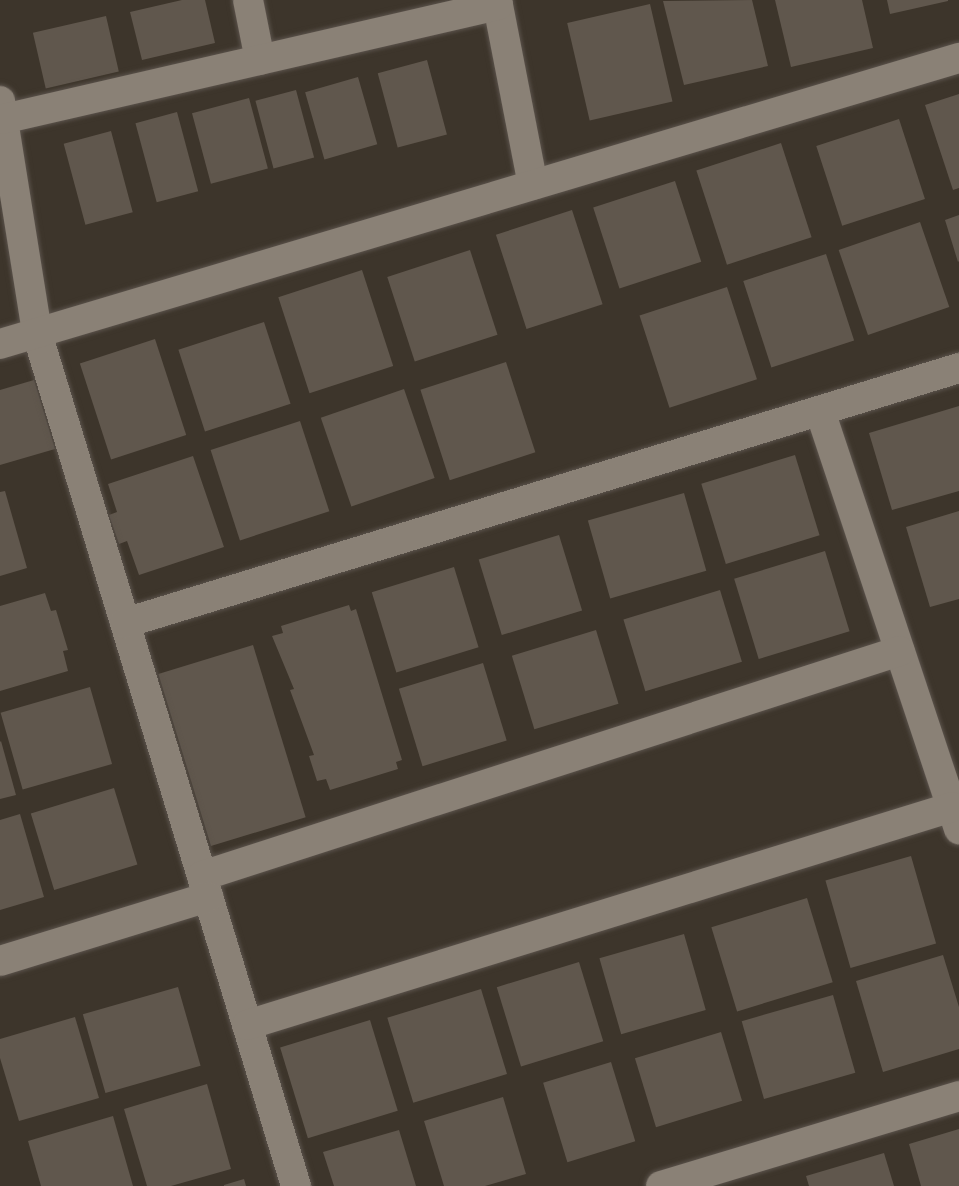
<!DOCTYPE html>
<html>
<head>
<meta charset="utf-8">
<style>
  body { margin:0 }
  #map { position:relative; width:959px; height:1186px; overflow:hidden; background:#3d352b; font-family:"Nunito Sans",sans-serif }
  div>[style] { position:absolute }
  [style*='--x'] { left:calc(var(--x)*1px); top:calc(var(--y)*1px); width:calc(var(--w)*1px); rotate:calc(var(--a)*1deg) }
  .building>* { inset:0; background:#60574d; transform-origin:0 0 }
  .roads { filter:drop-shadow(0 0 2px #5b534c) drop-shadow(0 0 2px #5b534c) }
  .street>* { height:30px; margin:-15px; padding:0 15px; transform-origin:15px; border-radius:15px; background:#8a8176 }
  span { translate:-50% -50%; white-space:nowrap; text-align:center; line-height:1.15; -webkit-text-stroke:5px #322a22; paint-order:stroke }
</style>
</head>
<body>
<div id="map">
  <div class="building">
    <div style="clip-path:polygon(182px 0,205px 0,215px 43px,142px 60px,130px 12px)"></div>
    <div style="clip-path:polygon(752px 0,768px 66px,684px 85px,663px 1px)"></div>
    <div style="clip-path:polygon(775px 0,862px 0,873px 48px,791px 67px)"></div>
    <div style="clip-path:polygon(887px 0,948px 0,948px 1px,890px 14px)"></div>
    <div style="left:650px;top:4px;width:100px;height:85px;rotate:77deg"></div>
    <div style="left:106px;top:16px;width:57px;height:75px;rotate:77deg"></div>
    <div style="left:427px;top:60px;width:77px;height:51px;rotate:75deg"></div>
    <div style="left:358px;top:77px;width:70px;height:55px;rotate:74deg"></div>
    <div style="left:296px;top:90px;width:70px;height:42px;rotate:75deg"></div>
    <div style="clip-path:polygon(959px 94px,959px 188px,953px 190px,925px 105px)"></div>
    <div style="left:249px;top:98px;width:73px;height:59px;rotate:75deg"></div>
    <div style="left:177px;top:112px;width:82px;height:43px;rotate:75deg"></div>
    <div style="left:899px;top:119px;width:84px;height:87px;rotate:72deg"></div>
    <div style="left:111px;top:131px;width:84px;height:49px;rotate:75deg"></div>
    <div style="left:781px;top:143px;width:99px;height:89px;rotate:72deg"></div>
    <div style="left:675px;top:181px;width:85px;height:86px;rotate:72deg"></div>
    <div style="left:572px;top:210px;width:99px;height:80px;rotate:72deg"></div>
    <div style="clip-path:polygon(959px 215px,959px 261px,958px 262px,945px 220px)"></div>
    <div style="left:920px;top:222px;width:90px;height:86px;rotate:71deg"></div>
    <div style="left:470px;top:250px;width:89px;height:87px;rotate:72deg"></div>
    <div style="left:826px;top:254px;width:91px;height:87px;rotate:72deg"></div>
    <div style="left:362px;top:270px;width:101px;height:88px;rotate:72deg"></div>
    <div style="left:727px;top:287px;width:97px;height:92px;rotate:72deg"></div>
    <div style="left:264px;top:322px;width:86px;height:90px;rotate:72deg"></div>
    <div style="left:155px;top:339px;width:101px;height:79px;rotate:72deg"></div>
    <div style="left:506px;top:362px;width:95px;height:90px;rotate:72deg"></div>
    <div style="clip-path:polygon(34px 380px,55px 449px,0 465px,0 390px)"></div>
    <div style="left:404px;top:389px;width:94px;height:88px;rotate:71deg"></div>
    <div style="clip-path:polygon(959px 406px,959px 491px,892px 510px,869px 433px)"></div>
    <div style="left:300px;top:421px;width:95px;height:94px;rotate:72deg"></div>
    <div style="left:795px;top:455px;width:84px;height:98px;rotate:73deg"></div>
    <div style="clip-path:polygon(193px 456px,224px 547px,139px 575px,127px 541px,119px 544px,109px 515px,117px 512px,108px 484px)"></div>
    <div style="clip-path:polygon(5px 491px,27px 568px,0 576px,0 492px)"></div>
    <div style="left:684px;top:493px;width:81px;height:100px;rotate:74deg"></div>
    <div style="clip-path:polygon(959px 511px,959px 599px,930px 607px,906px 527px)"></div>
    <div style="left:559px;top:535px;width:79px;height:84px;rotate:73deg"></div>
    <div style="left:825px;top:551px;width:84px;height:95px;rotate:73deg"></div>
    <div style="left:454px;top:567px;width:84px;height:86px;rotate:73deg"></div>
    <div style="left:720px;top:590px;width:75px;height:101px;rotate:73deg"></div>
    <div style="clip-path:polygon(45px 593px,51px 611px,56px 610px,68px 650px,63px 651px,68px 671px,0 691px,0 606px)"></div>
    <div style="clip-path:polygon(349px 605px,351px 611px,356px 609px,402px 760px,396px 762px,398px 769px,330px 790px,326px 779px,317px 781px,309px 756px,314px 755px,290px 690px,294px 689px,272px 636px,283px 633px,281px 626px)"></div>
    <div style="left:596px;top:630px;width:77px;height:88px;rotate:73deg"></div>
    <div style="left:253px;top:645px;width:180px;height:99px;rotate:73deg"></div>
    <div style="left:483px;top:663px;width:81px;height:88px;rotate:73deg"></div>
    <div style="left:90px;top:687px;width:80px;height:93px;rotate:74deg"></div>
    <div style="clip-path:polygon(1px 741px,16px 795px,0 799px,0 742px)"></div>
    <div style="left:114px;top:788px;width:80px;height:87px;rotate:73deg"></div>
    <div style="clip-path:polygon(20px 814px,44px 897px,0 910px,0 820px)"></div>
    <div style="left:911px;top:856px;width:91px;height:89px;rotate:74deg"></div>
    <div style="left:807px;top:898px;width:88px;height:100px;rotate:73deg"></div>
    <div style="left:684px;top:934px;width:79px;height:88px;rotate:74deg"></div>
    <div style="clip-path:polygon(943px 955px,959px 1007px,959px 1049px,883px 1072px,856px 981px)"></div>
    <div style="left:579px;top:962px;width:83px;height:86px;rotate:73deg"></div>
    <div style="left:178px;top:987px;width:82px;height:99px;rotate:74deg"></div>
    <div style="left:481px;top:989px;width:89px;height:98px;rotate:73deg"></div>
    <div style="left:833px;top:995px;width:81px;height:95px;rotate:74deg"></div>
    <div style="clip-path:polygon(75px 1017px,99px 1098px,19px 1121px,0 1058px,0 1039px)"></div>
    <div style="left:370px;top:1020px;width:95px;height:94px;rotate:73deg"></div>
    <div style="left:721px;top:1032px;width:72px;height:90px;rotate:73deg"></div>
    <div style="left:611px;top:1062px;width:83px;height:71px;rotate:73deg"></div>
    <div style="clip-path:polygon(207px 1084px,231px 1169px,171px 1186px,147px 1186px,124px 1109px)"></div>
    <div style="clip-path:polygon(503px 1097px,526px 1174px,485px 1186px,444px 1186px,424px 1121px)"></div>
    <div style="clip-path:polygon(113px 1116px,133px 1186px,41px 1186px,28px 1141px)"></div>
    <div style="clip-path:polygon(959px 1129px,959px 1186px,921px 1186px,909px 1144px)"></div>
    <div style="clip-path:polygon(399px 1130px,416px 1186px,334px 1186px,323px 1152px)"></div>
    <div style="clip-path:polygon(884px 1153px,894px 1186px,809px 1186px,806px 1176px)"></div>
    <div style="clip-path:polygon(244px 1179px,246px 1186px,224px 1186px,224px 1185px)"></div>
  </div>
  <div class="roads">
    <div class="street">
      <div style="--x:248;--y:0;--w:61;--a:78.7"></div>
      <div style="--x:497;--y:0;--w:188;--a:79"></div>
      <div style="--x:0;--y:101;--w:235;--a:80.9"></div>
      <div style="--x:37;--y:333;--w:891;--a:73.11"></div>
      <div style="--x:3;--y:119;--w:508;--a:-12.97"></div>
      <div style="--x:0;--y:344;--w:1001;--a:-16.61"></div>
      <div style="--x:820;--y:411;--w:441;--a:71.6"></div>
      <div style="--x:125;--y:623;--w:872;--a:-17"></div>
      <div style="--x:202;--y:876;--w:733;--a:-17.87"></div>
      <div style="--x:0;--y:961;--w:218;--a:-17.1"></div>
      <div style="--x:247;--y:1025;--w:738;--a:-17.18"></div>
      <div style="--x:661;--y:1186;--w:311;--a:-16.8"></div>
    </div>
  </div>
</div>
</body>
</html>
